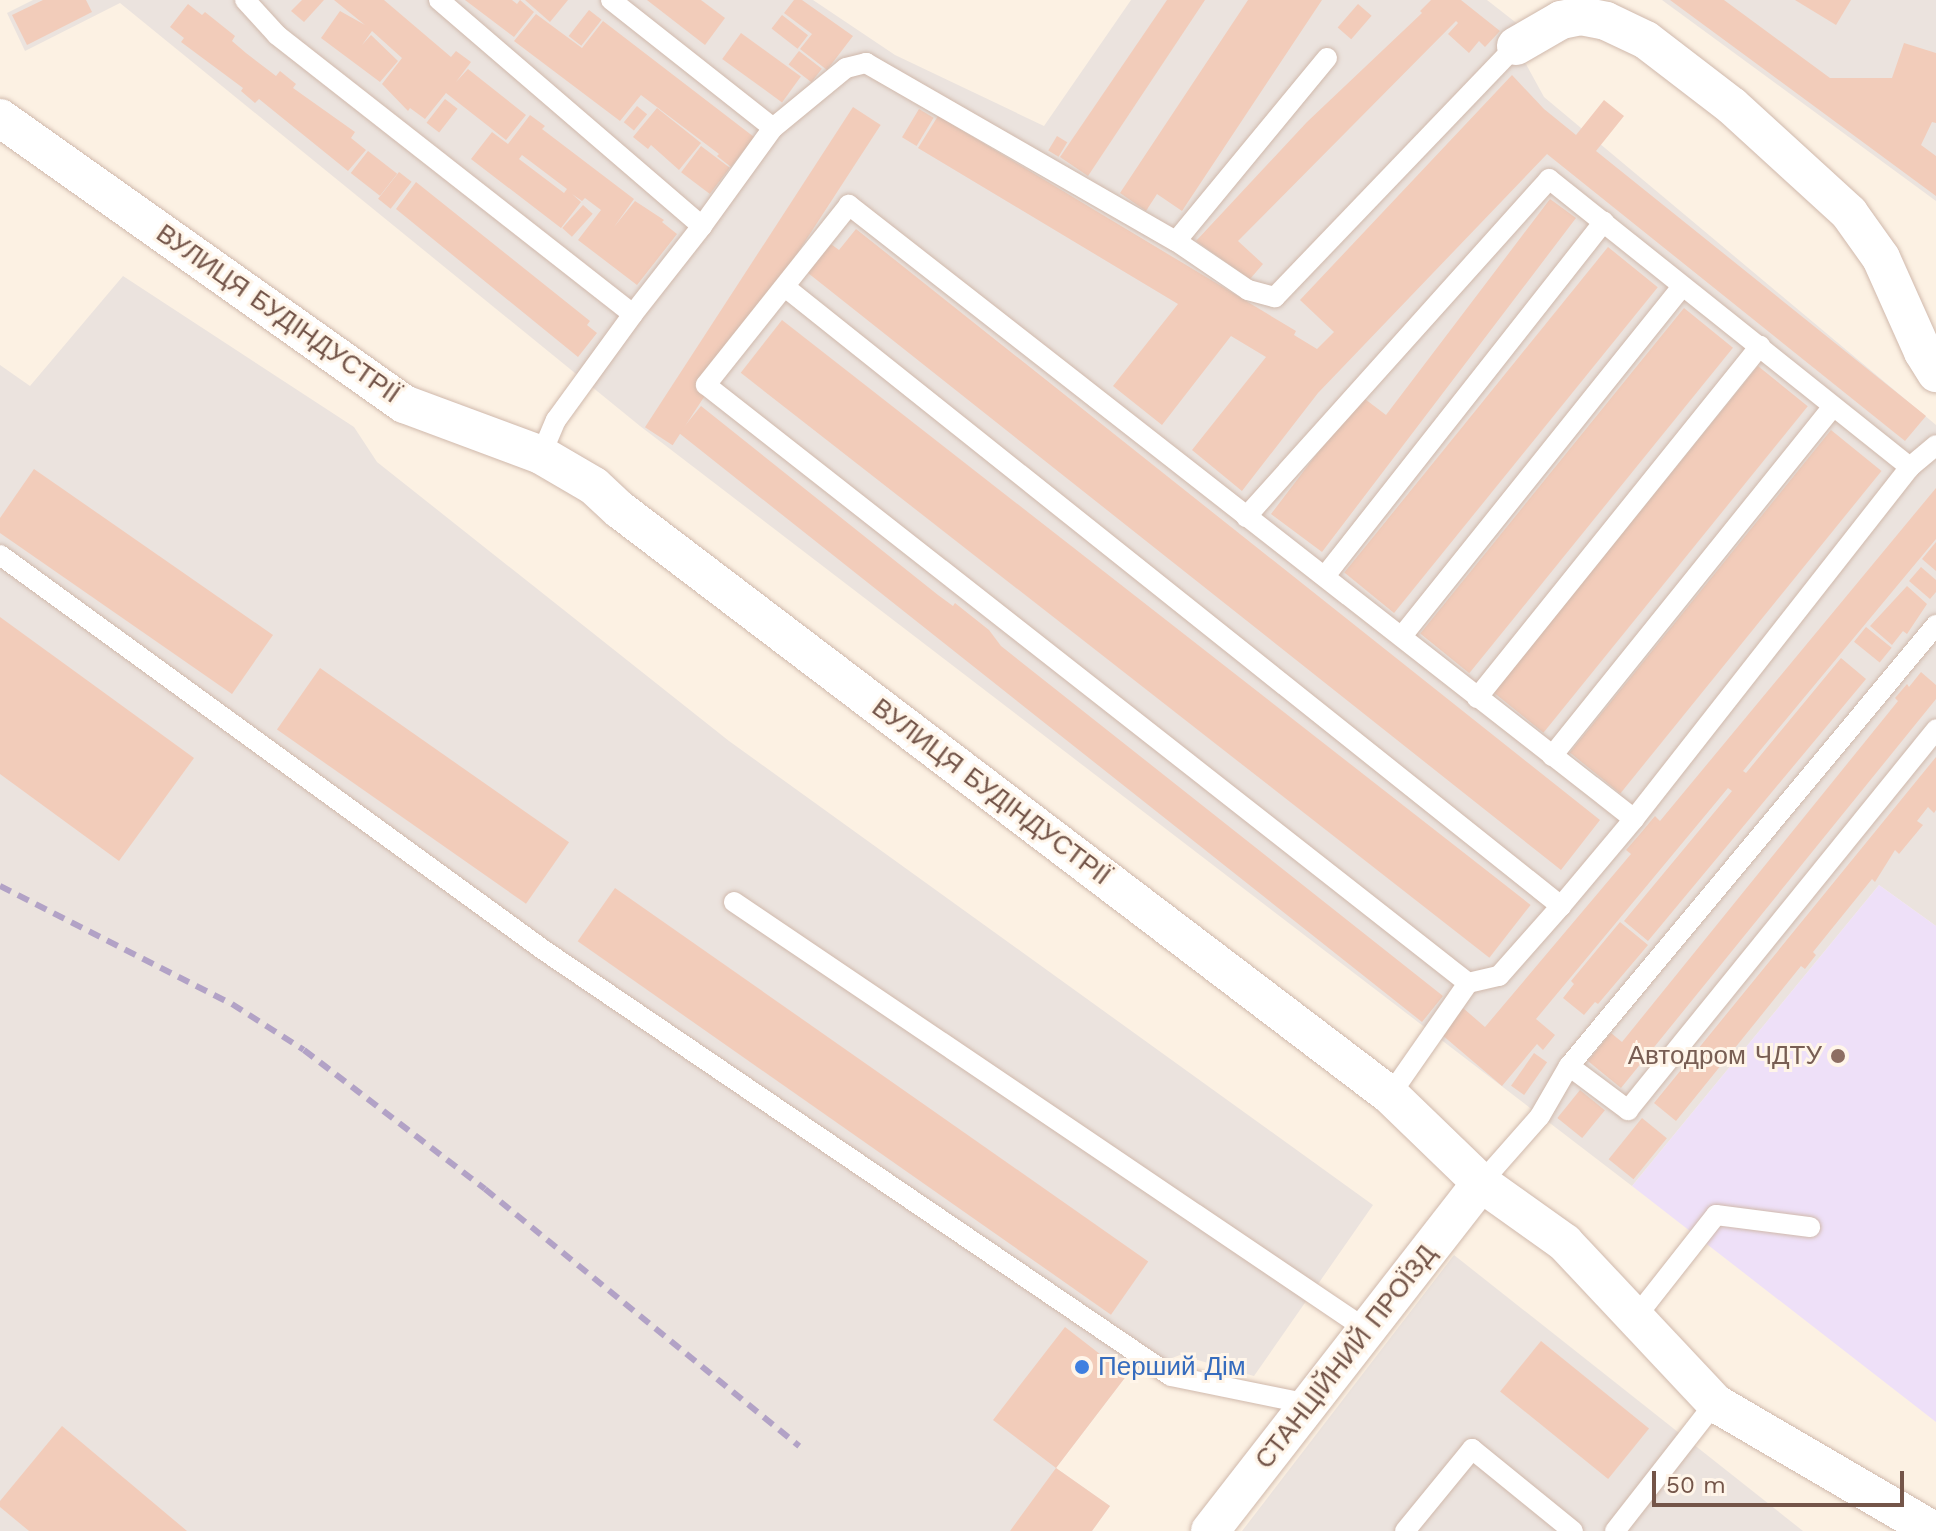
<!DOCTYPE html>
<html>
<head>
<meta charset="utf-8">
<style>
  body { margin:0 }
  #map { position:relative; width:1936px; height:1531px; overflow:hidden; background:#fcf1e3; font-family:"Work Sans",sans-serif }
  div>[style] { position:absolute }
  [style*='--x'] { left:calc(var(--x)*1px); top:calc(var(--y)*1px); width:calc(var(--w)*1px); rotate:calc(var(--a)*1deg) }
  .industrial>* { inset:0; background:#ebe3de }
  .education>* { inset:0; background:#eee0f8 }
  .building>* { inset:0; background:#f2ccba; transform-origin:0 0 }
  .roads { filter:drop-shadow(0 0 2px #d0b9ac) drop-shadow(0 0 2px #d0b9ac) }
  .lane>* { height:20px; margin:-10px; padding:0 10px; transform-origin:10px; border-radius:10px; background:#fff }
  .street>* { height:38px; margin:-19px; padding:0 19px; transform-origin:19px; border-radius:19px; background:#fff }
  .rail>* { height:6px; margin-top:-3px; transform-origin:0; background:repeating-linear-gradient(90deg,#b2a2c6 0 12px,transparent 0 20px) }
  .dots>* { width:22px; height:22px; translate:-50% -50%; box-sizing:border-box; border:4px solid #fff5e9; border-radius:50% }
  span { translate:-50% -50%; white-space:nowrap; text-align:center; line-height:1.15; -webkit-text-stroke:6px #fff5e9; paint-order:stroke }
  .street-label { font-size:26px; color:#745549 }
  .education-label { font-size:26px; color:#785e54 }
  .right { translate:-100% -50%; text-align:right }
  .shop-label { font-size:26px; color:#366cbe }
  .left { translate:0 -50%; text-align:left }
  .scale { position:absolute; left:1652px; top:1471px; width:252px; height:36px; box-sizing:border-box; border:4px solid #745549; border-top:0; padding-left:10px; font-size:24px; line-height:28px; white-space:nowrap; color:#745549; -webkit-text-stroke:6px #fff5e9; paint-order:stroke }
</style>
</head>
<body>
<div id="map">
  <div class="industrial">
    <div style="clip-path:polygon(33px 0,813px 0,895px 55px,1044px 126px,1131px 0,1487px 0,1519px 25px,1516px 46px,1544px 97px,1936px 425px,1936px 926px,1879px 885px,1632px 1186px,640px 426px,120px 3px,25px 51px,7px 13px)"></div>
    <div style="clip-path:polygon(1662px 0,1936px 0,1936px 201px)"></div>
    <div style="clip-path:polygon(123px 276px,354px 427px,377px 462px,729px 741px,1373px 1205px,1254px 1376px,1180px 1355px,1127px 1375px,1056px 1468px,1110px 1506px,1092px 1531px,0 1531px,0 365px,30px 386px)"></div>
    <div style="clip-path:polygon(1454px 1255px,1803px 1531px,1242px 1531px)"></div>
  </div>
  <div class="education">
    <div style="clip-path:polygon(1879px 885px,1936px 926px,1936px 1422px,1632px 1186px)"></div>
  </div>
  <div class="building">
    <div style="clip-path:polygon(43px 0,86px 0,92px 12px,27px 45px,12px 15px)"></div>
    <div style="clip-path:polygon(302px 0,324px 0,304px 22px,291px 11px)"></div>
    <div style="clip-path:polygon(334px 0,384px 0,451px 57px,456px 51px,471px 62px,456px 82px,468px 69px,526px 115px,506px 140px,446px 93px,425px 119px,410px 108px,408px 111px,382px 84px,402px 58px,372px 31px,362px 45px,371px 35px,398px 61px,380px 82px,321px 38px,340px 11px,365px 25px)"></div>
    <div style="clip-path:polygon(465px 0,512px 0,517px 4px,520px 0,534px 12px,514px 37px)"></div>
    <div style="clip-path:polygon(525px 0,568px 0,550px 22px)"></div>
    <div style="clip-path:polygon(647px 0,701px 0,725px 18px,705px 45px)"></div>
    <div style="clip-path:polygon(794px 0,802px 0,853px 36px,827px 70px,800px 49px,812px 34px,784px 13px)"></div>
    <div style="clip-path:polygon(1167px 0,1205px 0,1088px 176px,1060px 157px)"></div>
    <div style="clip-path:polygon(1248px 0,1322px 0,1182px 211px,1157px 194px,1146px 211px,1120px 193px)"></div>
    <div style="clip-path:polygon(1431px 0,1461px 0,1500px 31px,1485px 47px,1479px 41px,1469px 53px,1448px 34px,1458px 23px,1456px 21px,1238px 241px,1263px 264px,1250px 279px,1196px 241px,1307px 122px,1422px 13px,1420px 11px)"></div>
    <div style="clip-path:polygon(1670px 0,1724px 0,1830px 78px,1892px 78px,1904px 43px,1936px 53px,1936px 123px,1932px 122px,1921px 145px,1936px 156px,1936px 196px)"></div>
    <div style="clip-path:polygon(1795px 0,1851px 0,1836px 25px)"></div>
    <div style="clip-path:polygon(188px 4px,202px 15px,205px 12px,235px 36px,232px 41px,246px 53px,276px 76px,280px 71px,296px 84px,293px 88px,355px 132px,351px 138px,366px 150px,348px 171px,259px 99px,255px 103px,241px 91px,243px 88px,181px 42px,184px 38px,170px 27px)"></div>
    <div style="left:1358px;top:4px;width:18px;height:31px;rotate:41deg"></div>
    <div style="left:589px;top:10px;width:16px;height:33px;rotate:38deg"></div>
    <div style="clip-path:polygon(536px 14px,582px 48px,603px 21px,754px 137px,731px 167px,717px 156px,719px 154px,641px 95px,620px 121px,514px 41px)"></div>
    <div style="left:782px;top:15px;width:33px;height:17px;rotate:38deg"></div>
    <div style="left:741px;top:33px;width:74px;height:32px;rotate:36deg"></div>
    <div style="left:799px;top:51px;width:29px;height:17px;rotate:38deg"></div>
    <div style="clip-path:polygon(1512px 75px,1544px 109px,1576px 135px,1604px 100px,1624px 116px,1596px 151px,1926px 416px,1905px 441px,1547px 154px,1318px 393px,1242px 491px,1192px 450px,1266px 357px,1231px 336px,1162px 425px,1113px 386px,1178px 304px,918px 148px,938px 116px,1296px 331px,1294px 335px,1317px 349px,1334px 332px,1300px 300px)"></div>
    <div style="left:445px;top:99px;width:16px;height:30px;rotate:38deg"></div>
    <div style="left:637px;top:106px;width:13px;height:21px;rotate:39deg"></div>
    <div style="left:853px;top:107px;width:33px;height:382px;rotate:33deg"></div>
    <div style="clip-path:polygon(657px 108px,701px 143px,679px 170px,651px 145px,648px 149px,633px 137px)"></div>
    <div style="left:919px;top:109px;width:17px;height:33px;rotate:31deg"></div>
    <div style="clip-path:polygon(evenodd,530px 115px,545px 126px,542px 129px,634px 199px,614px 227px,635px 201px,664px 220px,662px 222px,677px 234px,637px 285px,578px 240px,601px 210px,585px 198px,582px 201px,572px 194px,581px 202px,561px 228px,471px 159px,492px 132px,508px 144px,530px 115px,522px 155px,567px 189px,564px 193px,519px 159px,522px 155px)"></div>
    <div style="left:1057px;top:136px;width:12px;height:17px;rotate:31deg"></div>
    <div style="left:701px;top:146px;width:36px;height:33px;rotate:37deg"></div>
    <div style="left:368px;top:151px;width:37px;height:28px;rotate:38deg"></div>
    <div style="left:399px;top:172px;width:16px;height:34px;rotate:38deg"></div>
    <div style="clip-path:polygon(416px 182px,590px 321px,587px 325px,597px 333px,578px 357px,396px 209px)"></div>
    <div style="clip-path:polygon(1550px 199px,1576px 218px,1322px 552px,1271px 514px,1361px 396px,1386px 415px)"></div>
    <div style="left:583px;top:205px;width:13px;height:31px;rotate:42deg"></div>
    <div style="clip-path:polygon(856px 229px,1600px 820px,1561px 870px,808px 273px,831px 244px,839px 250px)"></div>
    <div style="left:1608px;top:247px;width:64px;height:419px;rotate:39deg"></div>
    <div style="left:1684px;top:308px;width:63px;height:419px;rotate:39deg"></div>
    <div style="left:782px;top:320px;width:950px;height:67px;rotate:38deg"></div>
    <div style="left:1758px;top:366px;width:64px;height:420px;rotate:39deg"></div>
    <div style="clip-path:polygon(701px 406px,938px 595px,953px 606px,955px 603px,989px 630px,1001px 646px,1443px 996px,1422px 1022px,679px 433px)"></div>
    <div style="left:1831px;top:430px;width:65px;height:415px;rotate:39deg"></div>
    <div style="clip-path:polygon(34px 469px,273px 635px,232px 694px,0 533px,0 518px)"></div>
    <div style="clip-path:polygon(1936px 488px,1936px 539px,1743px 771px,1746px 773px,1841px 658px,1866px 679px,1648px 941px,1624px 921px,1732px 791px,1728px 788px,1536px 1019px,1555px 1035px,1543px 1050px,1537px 1044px,1502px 1086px,1441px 1034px,1463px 1008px,1485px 1027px,1631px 854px,1626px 850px,1640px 834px,1655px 816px,1660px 821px)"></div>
    <div style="clip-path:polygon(1936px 542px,1936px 571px,1922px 559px)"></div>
    <div style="clip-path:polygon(1921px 567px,1936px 580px,1936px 592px,1930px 599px,1909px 581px)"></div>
    <div style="clip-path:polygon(1907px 586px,1927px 604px,1907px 634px,1903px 631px,1892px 645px,1870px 626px)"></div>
    <div style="clip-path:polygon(0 617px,194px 758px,119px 861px,0 774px)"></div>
    <div style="left:1866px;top:627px;width:33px;height:19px;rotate:39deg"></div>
    <div style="left:320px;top:668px;width:304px;height:75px;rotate:35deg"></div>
    <div style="clip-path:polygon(1921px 672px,1936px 685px,1936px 699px,1621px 1088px,1588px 1061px,1611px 1033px,1622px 1042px,1898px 701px,1895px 698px,1907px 684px,1909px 687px)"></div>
    <div style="clip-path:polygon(1936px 757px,1936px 810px,1934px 813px,1928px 807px,1917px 821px,1923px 825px,1899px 854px,1895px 850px,1875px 882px,1872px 879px,1813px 952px,1816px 955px,1805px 969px,1801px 966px,1676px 1121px,1654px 1103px)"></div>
    <div style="left:615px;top:888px;width:651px;height:65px;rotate:35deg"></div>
    <div style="clip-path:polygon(1620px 922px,1648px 945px,1598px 1004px,1595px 1002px,1584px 1015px,1563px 998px,1574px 984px,1571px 981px)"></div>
    <div style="left:1534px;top:1053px;width:16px;height:40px;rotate:35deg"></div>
    <div style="left:1580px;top:1090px;width:32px;height:36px;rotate:39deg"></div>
    <div style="left:1642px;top:1118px;width:32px;height:53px;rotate:39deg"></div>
    <div style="clip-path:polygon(1065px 1327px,1127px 1375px,1056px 1468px,1110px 1506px,1092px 1531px,1010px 1531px,1056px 1468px,993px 1420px)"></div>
    <div style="left:1541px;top:1341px;width:139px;height:65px;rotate:39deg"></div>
    <div style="clip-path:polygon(62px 1426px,187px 1531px,29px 1531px,0 1507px,0 1501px)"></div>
  </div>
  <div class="roads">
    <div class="lane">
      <div style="--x:245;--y:0;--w:47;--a:47.6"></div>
      <div style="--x:277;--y:35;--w:452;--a:38.1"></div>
      <div style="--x:633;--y:314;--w:112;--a:-51.9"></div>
      <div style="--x:439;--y:0;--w:347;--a:40.7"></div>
      <div style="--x:702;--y:226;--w:121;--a:-54.1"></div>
      <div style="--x:773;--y:128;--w:94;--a:-39.4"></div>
      <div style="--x:846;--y:68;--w:21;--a:-14"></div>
      <div style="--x:866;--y:63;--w:357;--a:29.9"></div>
      <div style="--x:611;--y:0;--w:206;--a:38.3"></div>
      <div style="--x:1327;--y:58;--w:237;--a:129.5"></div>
      <div style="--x:1176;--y:241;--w:87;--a:34.2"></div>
      <div style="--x:1248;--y:290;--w:28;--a:15"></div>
      <div style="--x:1275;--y:297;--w:348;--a:-46.2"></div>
      <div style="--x:785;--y:287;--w:993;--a:38.58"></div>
      <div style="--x:541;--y:455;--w:38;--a:-67"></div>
      <div style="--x:556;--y:420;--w:131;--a:-54"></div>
      <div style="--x:1246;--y:517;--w:454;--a:-48.1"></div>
      <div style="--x:1549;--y:179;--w:462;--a:38.6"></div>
      <div style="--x:0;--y:555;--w:670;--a:36.01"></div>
      <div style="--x:542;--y:949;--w:760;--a:34.17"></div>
      <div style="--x:1171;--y:1376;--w:141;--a:11.5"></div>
      <div style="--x:1325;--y:576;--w:451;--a:-51.8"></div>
      <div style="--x:1402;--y:636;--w:447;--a:-51.3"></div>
      <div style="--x:1477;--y:698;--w:452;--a:-51.2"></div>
      <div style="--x:1552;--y:756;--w:447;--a:-51.2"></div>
      <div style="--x:1634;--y:819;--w:997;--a:-141.97"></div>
      <div style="--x:849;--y:205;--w:230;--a:128.5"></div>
      <div style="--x:706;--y:385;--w:969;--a:38.12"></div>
      <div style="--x:1468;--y:983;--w:32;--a:-13"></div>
      <div style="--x:1499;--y:976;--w:94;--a:-48.5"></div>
      <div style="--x:1561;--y:906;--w:114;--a:-50"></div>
      <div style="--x:1634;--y:819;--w:447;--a:-51.9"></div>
      <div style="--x:1910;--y:467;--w:34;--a:-40"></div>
      <div style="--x:734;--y:902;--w:764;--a:34.06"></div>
      <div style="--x:1569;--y:1066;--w:74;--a:36.7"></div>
      <div style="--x:1628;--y:1110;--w:490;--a:-51"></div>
      <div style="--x:1390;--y:1095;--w:136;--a:-55.1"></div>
      <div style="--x:1481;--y:1183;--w:89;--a:-48.6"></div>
      <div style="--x:1540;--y:1116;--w:58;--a:-59.9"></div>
      <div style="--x:1569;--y:1066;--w:574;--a:-50.23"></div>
      <div style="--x:1635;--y:1318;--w:131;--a:-51.8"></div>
      <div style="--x:1716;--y:1215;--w:95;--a:7.3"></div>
      <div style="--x:1405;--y:1531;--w:106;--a:-50.7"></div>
      <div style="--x:1472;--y:1449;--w:130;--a:39.1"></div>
      <div style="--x:1615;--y:1531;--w:162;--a:-52"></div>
    </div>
    <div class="street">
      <div style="--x:1516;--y:46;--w:52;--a:-30"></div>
      <div style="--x:1561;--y:20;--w:20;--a:-11"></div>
      <div style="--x:1581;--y:16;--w:25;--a:11"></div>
      <div style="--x:1606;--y:21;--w:44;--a:25.4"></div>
      <div style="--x:1646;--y:40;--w:108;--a:37.5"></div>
      <div style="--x:1732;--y:106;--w:159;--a:42.4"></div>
      <div style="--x:1849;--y:213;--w:55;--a:54.6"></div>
      <div style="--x:1881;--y:258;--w:103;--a:65.9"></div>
      <div style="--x:1923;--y:352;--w:25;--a:58"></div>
      <div style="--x:0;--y:118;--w:495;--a:35.3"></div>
      <div style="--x:404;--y:404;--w:146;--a:20.4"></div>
      <div style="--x:541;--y:455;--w:61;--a:30.3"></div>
      <div style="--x:594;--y:486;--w:35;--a:43"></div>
      <div style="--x:620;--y:510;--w:967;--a:37.23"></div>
      <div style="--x:1390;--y:1095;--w:127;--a:44"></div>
      <div style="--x:1481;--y:1183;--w:103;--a:35.5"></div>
      <div style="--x:1565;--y:1243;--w:219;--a:46.8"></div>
      <div style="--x:1715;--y:1403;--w:254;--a:30.3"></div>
      <div style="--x:1210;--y:1531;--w:441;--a:-52.1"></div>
    </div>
  </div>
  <div class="rail">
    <div style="--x:0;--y:886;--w:260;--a:27"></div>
    <div style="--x:232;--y:1004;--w:85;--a:32.6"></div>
    <div style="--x:304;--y:1050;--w:228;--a:37.5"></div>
    <div style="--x:485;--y:1189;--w:406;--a:39.3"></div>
  </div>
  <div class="dots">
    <div style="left:1838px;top:1056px;background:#8d6e63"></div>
    <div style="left:1082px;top:1367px;background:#3f7fe0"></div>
  </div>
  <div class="street-label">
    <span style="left:278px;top:314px;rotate:35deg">ВУЛИЦЯ БУДІНДУСТРІЇ</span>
    <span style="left:991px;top:792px;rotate:37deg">ВУЛИЦЯ БУДІНДУСТРІЇ</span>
    <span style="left:1346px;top:1357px;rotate:-52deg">СТАНЦІЙНИЙ ПРОЇЗД</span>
  </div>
  <div class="education-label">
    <span class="right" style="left:1822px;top:1056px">Автодром ЧДТУ</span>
  </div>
  <div class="shop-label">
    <span class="left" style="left:1098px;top:1367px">Перший Дім</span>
  </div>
  <div class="scale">50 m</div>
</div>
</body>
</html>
